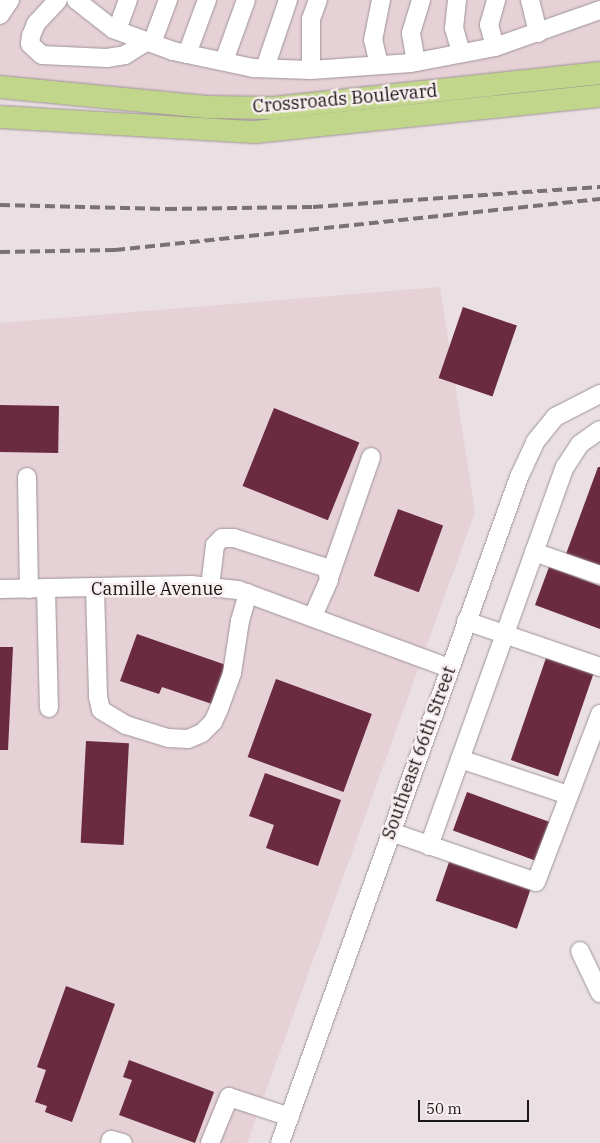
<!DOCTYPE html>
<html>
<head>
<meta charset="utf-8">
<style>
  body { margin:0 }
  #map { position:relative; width:600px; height:1143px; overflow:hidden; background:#eadfe2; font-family:"IBM Plex Serif",serif }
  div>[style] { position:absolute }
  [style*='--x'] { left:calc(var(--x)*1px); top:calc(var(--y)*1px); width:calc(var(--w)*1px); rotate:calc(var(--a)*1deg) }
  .built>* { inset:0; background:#e5d1d6 }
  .building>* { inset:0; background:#6a2b40; transform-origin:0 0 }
  .roads { filter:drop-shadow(0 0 1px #9e9396) drop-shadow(0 0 1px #9e9396) }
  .minor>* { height:18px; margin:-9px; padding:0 9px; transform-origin:9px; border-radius:9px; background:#fff }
  .major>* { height:22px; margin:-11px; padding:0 11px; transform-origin:11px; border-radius:11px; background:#c1d68b }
  .rail>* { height:4px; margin-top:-2px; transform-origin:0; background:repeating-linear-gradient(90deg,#797274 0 10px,transparent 0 15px) }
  span { translate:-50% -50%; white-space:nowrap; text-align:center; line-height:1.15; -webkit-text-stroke:5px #f8edef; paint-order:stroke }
  .street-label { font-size:18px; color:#1a1717 }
  .scale { position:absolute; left:418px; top:1100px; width:111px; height:22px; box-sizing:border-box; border:2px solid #1a1717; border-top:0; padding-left:6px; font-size:15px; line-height:18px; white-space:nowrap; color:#1a1717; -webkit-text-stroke:4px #f8edef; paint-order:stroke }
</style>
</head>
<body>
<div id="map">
  <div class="built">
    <div style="clip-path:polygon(0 0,600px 0,600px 64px,268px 99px,198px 98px,0 79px)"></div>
    <div style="clip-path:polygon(440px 287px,475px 512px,247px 1143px,0 1143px,0 323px)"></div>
  </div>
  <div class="building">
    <div style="left:463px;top:307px;width:57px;height:75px;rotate:19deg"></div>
    <div style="left:0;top:405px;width:59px;height:47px;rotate:1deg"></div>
    <div style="left:274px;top:408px;width:92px;height:84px;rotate:22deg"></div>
    <div style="clip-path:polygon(598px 467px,600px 467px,600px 567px,566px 554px)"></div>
    <div style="left:398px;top:509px;width:48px;height:71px;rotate:20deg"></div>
    <div style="clip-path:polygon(549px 567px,600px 586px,600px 629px,535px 605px)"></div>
    <div style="clip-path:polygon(137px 634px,226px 665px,212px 704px,162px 687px,159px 694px,120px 681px)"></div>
    <div style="clip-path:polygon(0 647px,13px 647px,8px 750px,0 750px)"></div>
    <div style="left:546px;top:658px;width:50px;height:108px;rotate:19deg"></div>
    <div style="left:276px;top:679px;width:102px;height:83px;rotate:20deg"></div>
    <div style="left:86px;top:741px;width:43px;height:102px;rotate:3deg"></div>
    <div style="clip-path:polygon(265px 773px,341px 800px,318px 866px,266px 848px,274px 825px,249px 816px)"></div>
    <div style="left:467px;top:792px;width:88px;height:41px;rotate:20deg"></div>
    <div style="left:449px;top:862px;width:86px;height:41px;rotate:19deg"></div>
    <div style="clip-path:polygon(66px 986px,115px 1004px,72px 1122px,45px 1112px,47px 1106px,35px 1102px,46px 1070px,37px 1067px)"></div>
    <div style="clip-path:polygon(129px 1060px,214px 1092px,195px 1143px,119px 1115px,132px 1080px,123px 1077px)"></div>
  </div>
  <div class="roads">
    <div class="minor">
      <div style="--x:58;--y:0;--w:33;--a:133"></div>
      <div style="--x:36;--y:24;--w:13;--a:113"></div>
      <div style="--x:31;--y:36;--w:8;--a:97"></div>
      <div style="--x:30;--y:44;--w:16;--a:43"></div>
      <div style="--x:42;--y:55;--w:65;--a:2.6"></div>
      <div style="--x:107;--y:58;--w:18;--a:-9"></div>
      <div style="--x:125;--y:55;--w:26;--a:-32"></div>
      <div style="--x:76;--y:0;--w:47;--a:38.1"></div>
      <div style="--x:113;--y:29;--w:64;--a:20.1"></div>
      <div style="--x:173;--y:51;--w:82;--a:12"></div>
      <div style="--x:253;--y:68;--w:58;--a:2"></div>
      <div style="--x:311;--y:70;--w:100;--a:-4"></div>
      <div style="--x:411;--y:63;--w:86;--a:-10.8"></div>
      <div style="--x:495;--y:47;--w:111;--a:-19.4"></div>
      <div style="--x:457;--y:0;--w:28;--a:96"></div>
      <div style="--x:454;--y:28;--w:26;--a:74"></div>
      <div style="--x:530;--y:0;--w:34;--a:76"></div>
      <div style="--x:0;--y:15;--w:18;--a:-56"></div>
      <div style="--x:117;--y:30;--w:32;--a:-70"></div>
      <div style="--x:152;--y:43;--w:46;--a:-69.6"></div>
      <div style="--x:495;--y:47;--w:23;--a:-105"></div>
      <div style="--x:489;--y:25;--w:26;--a:-74"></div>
      <div style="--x:187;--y:54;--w:58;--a:-69.7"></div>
      <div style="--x:224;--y:61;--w:65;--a:-70.2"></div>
      <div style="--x:416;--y:62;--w:29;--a:-100"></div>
      <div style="--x:411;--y:33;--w:34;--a:-73"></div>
      <div style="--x:379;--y:65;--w:26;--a:-103"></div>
      <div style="--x:373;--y:40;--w:41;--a:-78.7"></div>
      <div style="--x:265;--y:68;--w:72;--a:-71.3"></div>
      <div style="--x:311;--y:70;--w:51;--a:-90"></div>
      <div style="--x:311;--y:19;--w:20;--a:-70"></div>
      <div style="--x:27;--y:477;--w:112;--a:89"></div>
      <div style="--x:534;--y:552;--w:70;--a:19.2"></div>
      <div style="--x:330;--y:575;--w:125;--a:-70.8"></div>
      <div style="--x:210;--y:587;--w:42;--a:-83.2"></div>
      <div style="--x:215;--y:545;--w:10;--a:-45"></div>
      <div style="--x:222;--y:538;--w:12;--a:0"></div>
      <div style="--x:234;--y:538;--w:98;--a:17.9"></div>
      <div style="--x:327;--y:568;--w:12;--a:81"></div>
      <div style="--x:329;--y:580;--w:39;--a:114"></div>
      <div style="--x:95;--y:588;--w:109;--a:88.4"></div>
      <div style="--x:98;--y:697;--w:13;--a:77"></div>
      <div style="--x:101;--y:710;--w:29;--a:31"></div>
      <div style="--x:126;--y:725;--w:44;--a:17.2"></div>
      <div style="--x:168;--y:738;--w:20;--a:3"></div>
      <div style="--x:188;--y:739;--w:15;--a:-23"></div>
      <div style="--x:202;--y:733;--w:16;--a:-45"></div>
      <div style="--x:213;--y:722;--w:14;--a:-65"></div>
      <div style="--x:219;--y:709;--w:38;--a:-70"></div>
      <div style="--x:232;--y:673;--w:53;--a:-81.3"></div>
      <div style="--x:240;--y:621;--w:29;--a:-74"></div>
      <div style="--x:0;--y:589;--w:191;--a:-1.2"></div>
      <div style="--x:191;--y:585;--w:47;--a:6.1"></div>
      <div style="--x:238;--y:590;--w:225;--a:20.3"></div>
      <div style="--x:46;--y:589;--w:119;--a:88.6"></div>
      <div style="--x:466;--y:621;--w:142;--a:18.9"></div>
      <div style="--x:460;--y:759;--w:114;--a:18.4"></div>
      <div style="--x:391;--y:832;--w:153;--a:19"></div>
      <div style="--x:536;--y:882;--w:180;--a:-69.1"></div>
      <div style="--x:429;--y:846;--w:403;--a:-70.3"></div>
      <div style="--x:565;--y:467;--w:27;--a:-57"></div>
      <div style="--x:580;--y:444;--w:24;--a:-35"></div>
      <div style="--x:580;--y:951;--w:47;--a:64.5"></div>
      <div style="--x:110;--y:1143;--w:3;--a:-72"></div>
      <div style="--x:111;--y:1140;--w:12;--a:14"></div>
      <div style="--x:210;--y:1143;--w:50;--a:-67.6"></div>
      <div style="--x:229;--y:1097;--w:64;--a:18.2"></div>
      <div style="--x:280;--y:1143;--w:708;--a:-70.26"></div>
      <div style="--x:519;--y:477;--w:38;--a:-65"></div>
      <div style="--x:535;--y:442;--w:32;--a:-51"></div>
      <div style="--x:555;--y:417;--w:51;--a:-27.1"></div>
    </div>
    <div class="major">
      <div style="--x:0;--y:87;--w:208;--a:5.5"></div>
      <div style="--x:207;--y:107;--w:66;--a:0.9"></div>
      <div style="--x:273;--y:108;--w:329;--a:-6.1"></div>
      <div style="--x:0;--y:117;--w:255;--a:3.4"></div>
      <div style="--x:255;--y:132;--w:347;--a:-6"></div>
    </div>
  </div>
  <div class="rail">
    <div style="--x:0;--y:205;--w:167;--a:1.4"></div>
    <div style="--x:167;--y:209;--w:146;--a:-0.8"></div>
    <div style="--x:313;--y:207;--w:288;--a:-4"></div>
    <div style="--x:0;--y:252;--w:115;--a:-1"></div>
    <div style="--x:115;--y:250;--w:488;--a:-6"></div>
  </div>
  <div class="street-label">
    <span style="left:345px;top:99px;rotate:-5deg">Crossroads Boulevard</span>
    <span style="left:157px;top:589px">Camille Avenue</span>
    <span style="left:419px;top:753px;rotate:-70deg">Southeast 66th Street</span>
  </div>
  <div class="scale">50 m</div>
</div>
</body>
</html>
